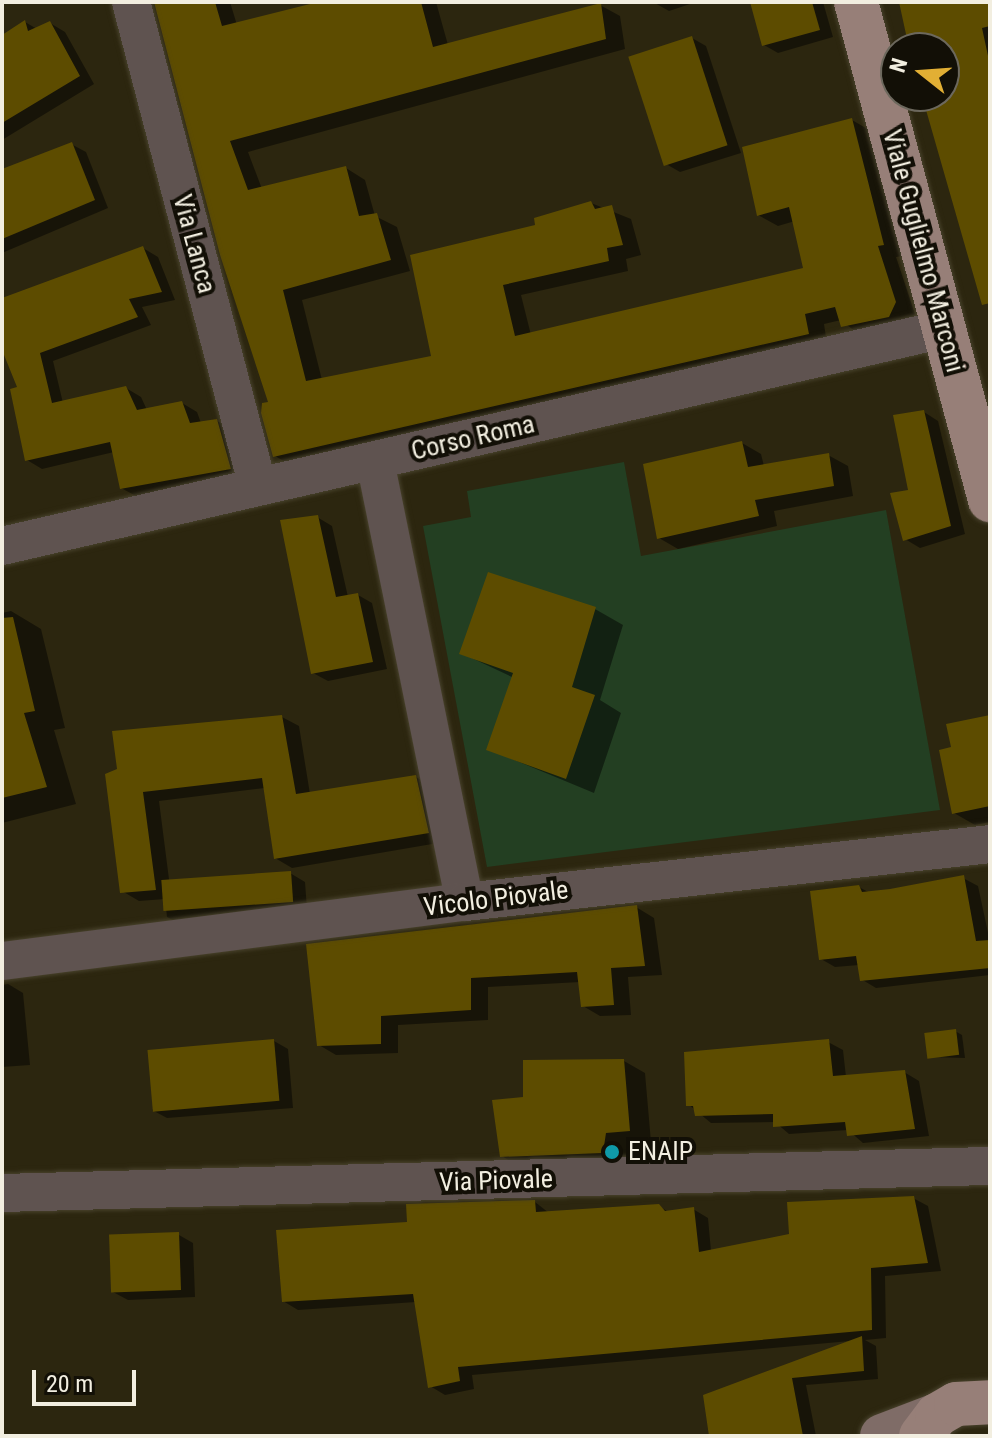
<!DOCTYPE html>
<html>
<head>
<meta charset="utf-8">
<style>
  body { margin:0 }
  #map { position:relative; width:992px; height:1438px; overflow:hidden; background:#2c260f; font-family:"Roboto Condensed",sans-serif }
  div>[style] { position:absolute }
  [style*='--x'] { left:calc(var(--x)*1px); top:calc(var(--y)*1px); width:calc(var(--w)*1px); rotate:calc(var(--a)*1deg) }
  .green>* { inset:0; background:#233f22 }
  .shadow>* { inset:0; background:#0007 }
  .building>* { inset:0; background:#5d4c00; transform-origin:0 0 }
  .roads { filter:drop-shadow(0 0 2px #48422c) drop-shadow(0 0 2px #48422c) }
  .street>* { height:38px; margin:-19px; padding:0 19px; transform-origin:19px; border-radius:19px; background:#5f5350 }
  .secondary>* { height:44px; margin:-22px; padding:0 22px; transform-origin:22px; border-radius:22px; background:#7f6c67 }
  .primary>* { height:44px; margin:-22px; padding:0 22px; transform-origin:22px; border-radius:22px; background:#977f78 }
  .dots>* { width:22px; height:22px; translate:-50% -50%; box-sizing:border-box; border:4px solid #120f06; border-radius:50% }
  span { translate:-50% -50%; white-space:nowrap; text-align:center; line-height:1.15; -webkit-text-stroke:8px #120f06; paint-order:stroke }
  .street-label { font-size:26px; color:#f2eee0 }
  .poi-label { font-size:26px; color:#f2eee0 }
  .left { translate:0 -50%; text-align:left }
  .frame { position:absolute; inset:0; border:4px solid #f2eee0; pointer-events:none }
  .north { position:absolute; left:880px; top:32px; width:80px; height:80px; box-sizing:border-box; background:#120f06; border:2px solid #6c685d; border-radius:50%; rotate:287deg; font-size:22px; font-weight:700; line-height:32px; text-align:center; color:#f2eee0 }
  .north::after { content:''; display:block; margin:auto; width:28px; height:36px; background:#e2af34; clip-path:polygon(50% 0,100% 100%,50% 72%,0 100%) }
  .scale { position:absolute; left:32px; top:1370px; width:104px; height:36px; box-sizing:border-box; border:4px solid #f2eee0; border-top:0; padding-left:10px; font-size:24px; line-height:28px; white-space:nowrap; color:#f2eee0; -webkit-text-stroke:6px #120f06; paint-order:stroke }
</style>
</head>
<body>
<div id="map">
  <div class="green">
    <div style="clip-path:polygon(624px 462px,641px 556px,886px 510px,940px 810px,487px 867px,423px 526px,471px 517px,467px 491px)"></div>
  </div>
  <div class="shadow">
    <div style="clip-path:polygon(156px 2px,230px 2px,237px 25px,327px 2px,436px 2px,448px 45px,600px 5px,620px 16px,625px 49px,248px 152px,262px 189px,346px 168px,365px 180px,375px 216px,397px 227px,410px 271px,302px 300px,322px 380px,433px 358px,537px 227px,591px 203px,631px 219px,641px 255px,626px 259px,628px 271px,521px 295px,531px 335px,805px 270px,795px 221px,778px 226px,758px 215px,852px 120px,871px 131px,902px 256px,896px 257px,915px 314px,908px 327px,862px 337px,841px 320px,824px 324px,827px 344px,294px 467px,275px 456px,271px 404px)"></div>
    <div style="clip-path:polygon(653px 2px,696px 2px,669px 11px)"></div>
    <div style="clip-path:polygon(752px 2px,823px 2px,833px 37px,778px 53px,764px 45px)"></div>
    <div style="clip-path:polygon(903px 2px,990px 2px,990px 292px,928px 96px,944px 96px,944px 48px,915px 48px)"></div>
    <div style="clip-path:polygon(25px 22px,37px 29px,50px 23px,65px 32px,94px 84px,2px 140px,2px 37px)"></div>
    <div style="clip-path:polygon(692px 38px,706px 46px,741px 153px,680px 172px,666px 164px)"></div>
    <div style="clip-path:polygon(71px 144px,86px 152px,108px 208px,2px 253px,2px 172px)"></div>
    <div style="clip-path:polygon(143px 248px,158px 257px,175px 300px,142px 307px,151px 325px,53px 361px,63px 403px,126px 388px,141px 397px,147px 410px,182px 403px,197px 412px,201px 423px,217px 421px,232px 429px,244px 476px,136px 496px,121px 488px,114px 452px,42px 469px,27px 460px,20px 389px,2px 344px,2px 300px)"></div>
    <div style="clip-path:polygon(924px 412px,938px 421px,965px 534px,920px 548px,905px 539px)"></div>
    <div style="clip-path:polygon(742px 443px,761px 454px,764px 466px,828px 455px,848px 466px,853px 496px,774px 511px,777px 526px,678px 549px,659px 538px)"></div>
    <div style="clip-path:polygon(317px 517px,332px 526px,348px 597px,358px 595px,372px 603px,387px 669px,328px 681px,313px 673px)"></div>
    <div style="clip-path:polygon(595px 609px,623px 625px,600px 700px,621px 713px,594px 793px,488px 749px,514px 678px,461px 653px)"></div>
    <div style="clip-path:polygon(11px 611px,41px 629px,65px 728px,54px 730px,76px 804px,2px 823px,2px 613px)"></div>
    <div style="clip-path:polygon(282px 717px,299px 726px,310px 794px,416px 777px,433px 787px,444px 842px,292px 868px,275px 858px,265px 788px,159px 801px,170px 887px,290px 873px,305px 882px,307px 909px,182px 925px,167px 917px,165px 899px,139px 901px,122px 891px,107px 775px)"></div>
    <div style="clip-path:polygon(990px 717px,990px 822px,975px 825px,954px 813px,953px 749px)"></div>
    <div style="clip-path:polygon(963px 878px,978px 886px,990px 942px,990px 975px,876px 988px,861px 979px,859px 965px,835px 967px,821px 959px,859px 887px,870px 893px)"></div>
    <div style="clip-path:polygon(636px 907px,654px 918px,662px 975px,628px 977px,631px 1015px,600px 1016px,583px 1006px,580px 982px,488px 987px,488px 1020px,398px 1025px,398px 1053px,336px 1055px,319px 1045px,309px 946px)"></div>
    <div style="clip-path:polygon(8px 984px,23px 993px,30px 1065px,2px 1067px,2px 985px)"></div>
    <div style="clip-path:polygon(955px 1031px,962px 1035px,965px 1058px,931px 1057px)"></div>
    <div style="clip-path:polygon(274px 1041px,288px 1049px,293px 1108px,167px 1118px,152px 1110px)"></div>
    <div style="clip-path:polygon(828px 1042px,843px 1050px,846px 1077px,904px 1072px,919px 1081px,929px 1136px,863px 1143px,848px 1130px,789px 1134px,775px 1122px,711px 1123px,688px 1104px)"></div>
    <div style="clip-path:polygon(624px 1061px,645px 1073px,651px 1142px,627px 1144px,625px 1164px,523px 1169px,502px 1156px,526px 1099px)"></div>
    <div style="clip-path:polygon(913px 1198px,928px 1206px,941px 1271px,885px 1276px,886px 1338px,865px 1340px,876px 1346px,878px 1379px,806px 1385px,816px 1436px,711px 1436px,705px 1396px,850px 1341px,472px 1375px,474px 1389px,445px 1395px,430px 1386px,416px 1302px,298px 1310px,283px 1301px,409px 1224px,535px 1202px,549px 1213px,659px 1206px,670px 1213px,693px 1209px,708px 1218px,711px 1251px,791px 1236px)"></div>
    <div style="clip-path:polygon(179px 1235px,193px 1243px,195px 1297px,128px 1300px,113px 1292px)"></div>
  </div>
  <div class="building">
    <div style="clip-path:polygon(154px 2px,215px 2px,222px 26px,318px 2px,421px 2px,433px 47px,601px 3px,606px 39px,230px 141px,248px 190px,346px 166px,359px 216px,377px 213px,391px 260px,283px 290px,306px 381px,431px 356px,410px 255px,535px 225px,534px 218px,591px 201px,595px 209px,612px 205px,623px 245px,607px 248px,609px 261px,503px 285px,515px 336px,803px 268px,789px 207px,757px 216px,742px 147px,852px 118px,884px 245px,878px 246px,896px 302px,889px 317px,841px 327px,835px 307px,805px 314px,809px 334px,273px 457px,261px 413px,262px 403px,268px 402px,220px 255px)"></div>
    <div style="clip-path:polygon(750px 2px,812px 2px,820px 30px,762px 46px)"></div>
    <div style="clip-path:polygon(899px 2px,990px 2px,990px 26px,982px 28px,990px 65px,990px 303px,982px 305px,922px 96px,944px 96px,944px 48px,909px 48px)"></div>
    <div style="clip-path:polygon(25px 20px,28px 31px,50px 21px,80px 76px,2px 123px,2px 35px)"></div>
    <div style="left:692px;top:36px;width:115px;height:67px;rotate:72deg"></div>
    <div style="clip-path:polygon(72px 142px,95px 200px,2px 239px,2px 169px)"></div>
    <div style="clip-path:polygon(143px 246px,162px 292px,129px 299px,138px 317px,40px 353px,52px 403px,126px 386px,137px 410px,182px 401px,190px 423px,217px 419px,231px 469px,120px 489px,110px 442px,25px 461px,10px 389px,17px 387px,2px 350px,2px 298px)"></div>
    <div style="clip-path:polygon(924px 410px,951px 526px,903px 541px,890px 493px,908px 490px,893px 415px)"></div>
    <div style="clip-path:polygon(742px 441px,748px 467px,829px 453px,834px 486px,755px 500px,759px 516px,657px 539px,643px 464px)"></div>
    <div style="clip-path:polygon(318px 515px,336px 597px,358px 593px,373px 662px,311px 674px,280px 520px)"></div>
    <div style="clip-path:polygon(488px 572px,596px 607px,572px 687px,595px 695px,566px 779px,486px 750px,513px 673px,459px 654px)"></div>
    <div style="clip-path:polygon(13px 617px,35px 711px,24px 713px,47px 787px,2px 798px,2px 618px)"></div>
    <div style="clip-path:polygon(282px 715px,296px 794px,416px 775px,429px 833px,274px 859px,262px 778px,143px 792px,156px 890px,120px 893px,105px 774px,117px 769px,112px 731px)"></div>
    <div style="clip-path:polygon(990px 715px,990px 806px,952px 814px,939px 750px,951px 747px,946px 724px)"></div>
    <div style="left:291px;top:871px;width:31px;height:130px;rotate:86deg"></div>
    <div style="clip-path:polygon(964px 875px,976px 941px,990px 940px,990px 968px,860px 981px,856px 956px,819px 960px,810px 891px,859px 885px,862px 892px,890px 889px)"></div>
    <div style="clip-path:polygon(637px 905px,645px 966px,611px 968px,614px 1005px,581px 1007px,577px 972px,471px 978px,471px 1010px,381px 1016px,381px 1044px,317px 1046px,306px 944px)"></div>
    <div style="left:956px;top:1029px;width:26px;height:32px;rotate:83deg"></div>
    <div style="left:274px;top:1039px;width:62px;height:127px;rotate:85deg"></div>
    <div style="clip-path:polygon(829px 1039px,833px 1076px,905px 1070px,915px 1129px,847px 1136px,845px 1122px,773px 1127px,773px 1114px,695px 1116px,693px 1106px,686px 1106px,684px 1052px)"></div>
    <div style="clip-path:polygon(624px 1059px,630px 1131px,606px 1133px,603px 1153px,500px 1157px,492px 1100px,523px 1097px,523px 1060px)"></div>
    <div style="clip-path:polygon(914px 1196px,928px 1263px,871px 1268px,872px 1330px,458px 1367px,460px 1381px,428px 1388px,413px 1294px,282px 1302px,276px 1230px,407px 1222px,406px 1204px,535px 1200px,536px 1212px,659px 1204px,665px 1211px,694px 1207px,699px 1252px,789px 1234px,787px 1202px)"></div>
    <div style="left:179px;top:1232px;width:58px;height:70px;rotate:88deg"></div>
    <div style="clip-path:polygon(862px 1336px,864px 1371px,792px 1378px,803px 1436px,709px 1436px,703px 1395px)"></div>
  </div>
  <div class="roads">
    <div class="street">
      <div style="--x:131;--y:2;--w:501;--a:75.33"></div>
      <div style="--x:375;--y:461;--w:450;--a:78.5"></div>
      <div style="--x:2;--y:546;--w:967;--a:-12.97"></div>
      <div style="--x:2;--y:961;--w:467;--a:-7.3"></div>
      <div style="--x:465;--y:902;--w:528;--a:-6.3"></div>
      <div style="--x:2;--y:1193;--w:988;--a:-1.57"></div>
    </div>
    <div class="secondary">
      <div style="--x:882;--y:1436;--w:59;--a:-20.9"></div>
    </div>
    <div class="primary">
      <div style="--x:856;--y:2;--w:516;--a:74.94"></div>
      <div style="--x:921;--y:1436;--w:26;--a:-53"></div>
      <div style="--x:937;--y:1415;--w:22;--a:-30"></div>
      <div style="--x:956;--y:1404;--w:34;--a:-3"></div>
    </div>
  </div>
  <div class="dots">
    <div style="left:612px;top:1152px;background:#0f9aa8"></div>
  </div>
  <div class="street-label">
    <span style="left:194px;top:244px;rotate:75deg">Via Lanca</span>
    <span style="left:923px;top:251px;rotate:75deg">Viale Guglielmo Marconi</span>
    <span style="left:473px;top:438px;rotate:-13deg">Corso Roma</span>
    <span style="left:496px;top:899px;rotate:-7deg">Vicolo Piovale</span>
    <span style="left:496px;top:1181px;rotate:-2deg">Via Piovale</span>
  </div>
  <div class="poi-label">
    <span class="left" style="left:628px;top:1152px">ENAIP</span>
  </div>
  <div class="frame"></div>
  <div class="north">N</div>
  <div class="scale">20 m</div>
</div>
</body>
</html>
